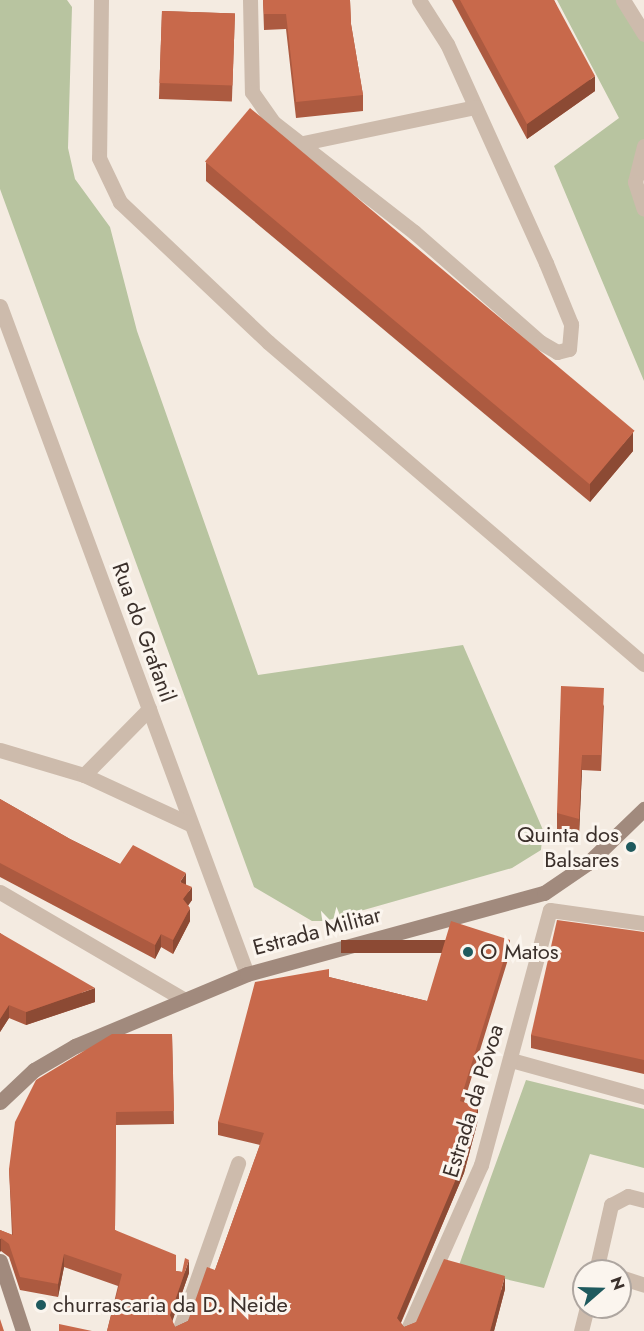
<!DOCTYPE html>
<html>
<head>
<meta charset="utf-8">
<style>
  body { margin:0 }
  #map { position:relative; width:644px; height:1331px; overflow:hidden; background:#f4ebe1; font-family:Jost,sans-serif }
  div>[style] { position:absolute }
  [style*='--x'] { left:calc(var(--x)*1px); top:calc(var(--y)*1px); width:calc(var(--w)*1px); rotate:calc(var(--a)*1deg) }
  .green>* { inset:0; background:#b8c4a0 }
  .lane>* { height:15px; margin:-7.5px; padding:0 7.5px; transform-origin:7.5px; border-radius:7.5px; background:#cdbbac }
  .street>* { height:15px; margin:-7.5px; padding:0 7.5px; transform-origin:7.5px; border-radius:7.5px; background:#cdbbac }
  .secondary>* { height:15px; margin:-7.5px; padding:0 7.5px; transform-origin:7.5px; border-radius:7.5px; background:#a18a7d }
  .wall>* { inset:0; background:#ac5a40; transform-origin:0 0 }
  .shaded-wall>* { inset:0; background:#8c4a34; transform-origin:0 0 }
  .building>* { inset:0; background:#c8694b; transform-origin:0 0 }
  .dots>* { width:16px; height:16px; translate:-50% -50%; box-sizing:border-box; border:3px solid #fbf5ee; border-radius:50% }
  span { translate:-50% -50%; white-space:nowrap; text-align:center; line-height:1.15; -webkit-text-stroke:6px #fbf5ee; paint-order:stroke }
  .street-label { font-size:22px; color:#3b302b }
  .poi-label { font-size:22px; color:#3b302b }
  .right { translate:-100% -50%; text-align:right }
  .left { translate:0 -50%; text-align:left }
  .north { position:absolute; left:572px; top:1259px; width:60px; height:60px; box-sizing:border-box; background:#fbf5ee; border:2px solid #aea6a0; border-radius:50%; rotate:70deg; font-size:16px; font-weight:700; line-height:24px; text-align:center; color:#3b302b }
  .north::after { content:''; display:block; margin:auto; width:21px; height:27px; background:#1f5a5e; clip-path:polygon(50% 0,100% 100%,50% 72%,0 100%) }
</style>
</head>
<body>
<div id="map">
  <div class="green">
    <div style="clip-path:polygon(0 0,67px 0,72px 7px,68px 148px,75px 179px,110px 227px,137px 331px,258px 675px,463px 645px,543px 830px,541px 850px,512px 868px,325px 921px,312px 921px,254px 887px,0 189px)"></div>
    <div style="clip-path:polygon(557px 0,623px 0,644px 34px,644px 146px,635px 182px,644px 209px,644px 381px,554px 166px,619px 118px)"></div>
    <div style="clip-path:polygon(526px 1080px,644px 1109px,644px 1168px,590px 1154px,544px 1288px,458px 1268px)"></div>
  </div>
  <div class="lane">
    <div style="--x:101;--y:0;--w:158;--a:90.7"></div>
    <div style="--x:99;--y:158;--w:49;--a:64.5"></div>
    <div style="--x:120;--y:202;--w:204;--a:43.4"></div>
    <div style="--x:268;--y:342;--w:495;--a:40.6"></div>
    <div style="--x:250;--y:0;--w:92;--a:88.8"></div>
    <div style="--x:252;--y:92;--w:38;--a:55"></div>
    <div style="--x:274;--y:123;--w:177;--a:37.9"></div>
    <div style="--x:414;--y:232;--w:167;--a:41.1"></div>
    <div style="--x:540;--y:342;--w:20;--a:30"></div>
    <div style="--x:557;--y:352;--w:12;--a:-14"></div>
    <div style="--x:569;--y:349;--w:25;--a:-85"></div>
    <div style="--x:571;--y:324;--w:66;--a:-112.3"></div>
    <div style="--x:546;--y:263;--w:240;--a:-114.3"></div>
    <div style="--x:447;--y:44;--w:52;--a:-122.5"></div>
    <div style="--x:303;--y:143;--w:176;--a:-11.8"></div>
    <div style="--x:596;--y:1271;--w:68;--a:-77.2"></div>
    <div style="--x:611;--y:1205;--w:19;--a:-28"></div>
    <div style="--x:628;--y:1196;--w:16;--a:14"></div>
    <div style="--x:620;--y:1277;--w:25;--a:18"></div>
    <div style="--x:581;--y:1331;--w:25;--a:-76"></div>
  </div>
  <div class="street">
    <div style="--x:623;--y:0;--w:40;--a:58"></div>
    <div style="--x:644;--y:146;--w:37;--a:104"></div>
    <div style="--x:635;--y:182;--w:28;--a:72"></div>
    <div style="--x:0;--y:306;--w:712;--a:69.71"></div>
    <div style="--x:0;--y:750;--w:88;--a:16.6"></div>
    <div style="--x:84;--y:775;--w:117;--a:24.8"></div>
    <div style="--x:84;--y:775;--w:93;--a:-45.4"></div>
    <div style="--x:0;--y:892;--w:214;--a:30.3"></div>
    <div style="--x:550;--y:910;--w:95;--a:7.9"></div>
    <div style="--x:511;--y:1060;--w:138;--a:15.5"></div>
    <div style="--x:179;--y:1331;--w:178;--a:-70.6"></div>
    <div style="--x:407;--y:1331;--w:182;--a:-66"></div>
    <div style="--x:481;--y:1165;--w:264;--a:-74.9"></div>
  </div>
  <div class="secondary">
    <div style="--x:0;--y:1102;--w:47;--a:-43.3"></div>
    <div style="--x:34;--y:1070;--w:48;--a:-30.3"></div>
    <div style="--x:75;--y:1046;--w:186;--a:-22.7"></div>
    <div style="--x:247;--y:974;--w:308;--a:-15.3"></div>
    <div style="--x:544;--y:893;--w:53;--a:-34.3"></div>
    <div style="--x:588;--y:863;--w:78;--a:-44"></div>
    <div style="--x:0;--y:1261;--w:74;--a:71.8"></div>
  </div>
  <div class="wall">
    <div style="clip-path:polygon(263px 0,350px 0,351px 24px,363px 95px,363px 111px,296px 118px,286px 29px,264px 30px)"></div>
    <div style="clip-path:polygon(452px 0,554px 0,595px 91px,527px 139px)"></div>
    <div style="left:162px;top:11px;width:73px;height:88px;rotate:2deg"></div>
    <div style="clip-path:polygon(206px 162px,633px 451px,590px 502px,206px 181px)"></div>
    <div style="clip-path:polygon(604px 704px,601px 771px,582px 770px,579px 834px,557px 829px,557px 813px)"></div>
    <div style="clip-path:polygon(0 799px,70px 839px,120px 864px,186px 885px,192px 900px,188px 905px,190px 921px,173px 954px,161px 947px,155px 959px,0 877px)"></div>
    <div style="clip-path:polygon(644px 932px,644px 1074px,531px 1048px,531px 1035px)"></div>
    <div style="clip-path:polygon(0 933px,95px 1002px,26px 1025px,9px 1018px,0 1032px)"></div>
    <div style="clip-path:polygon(510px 953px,464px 1102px,478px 1120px,464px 1173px,401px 1323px,404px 1327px,505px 1289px,494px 1331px,107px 1331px,118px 1286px,64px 1267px,58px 1297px,20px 1290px,9px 1257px,1px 1251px,0 1230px,12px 1235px,9px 1169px,172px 1034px,174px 1124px,116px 1125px,115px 1230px,176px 1271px,189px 1273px,172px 1321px,175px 1327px,188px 1321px,215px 1270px,260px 1145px,218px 1135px,218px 1122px,329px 977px,427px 1001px)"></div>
  </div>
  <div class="shaded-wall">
    <div style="clip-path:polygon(595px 76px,595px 91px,527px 139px,527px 124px)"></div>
    <div style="clip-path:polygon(633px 432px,633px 451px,590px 502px,590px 483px)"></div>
    <div style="clip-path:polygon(582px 755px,582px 770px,579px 834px,579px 819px)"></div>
    <div style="clip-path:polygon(186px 873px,186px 886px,180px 882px)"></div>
    <div style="clip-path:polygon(192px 887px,192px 900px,183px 913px,183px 899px)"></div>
    <div style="clip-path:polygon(190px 908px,190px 921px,173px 954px,173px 940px)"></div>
    <div style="clip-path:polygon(161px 934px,161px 947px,155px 959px,155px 945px)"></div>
    <div style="left:510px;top:940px;width:13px;height:169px;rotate:90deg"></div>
    <div style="clip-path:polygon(95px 988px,95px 1002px,26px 1025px,26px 1012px)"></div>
    <div style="clip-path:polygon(9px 1005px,9px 1018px,0 1032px,0 1019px)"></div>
    <div style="clip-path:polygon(478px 1107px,478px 1120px,464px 1173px,397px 1331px,397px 1318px)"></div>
    <div style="clip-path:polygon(1px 1238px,1px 1251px,0 1252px,0 1239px)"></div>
    <div style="clip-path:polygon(64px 1254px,64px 1267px,58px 1297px,58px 1284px)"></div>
    <div style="clip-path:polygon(189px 1260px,189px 1273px,170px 1328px,170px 1315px)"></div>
    <div style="clip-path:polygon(505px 1276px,505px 1289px,494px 1331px,490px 1331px)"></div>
  </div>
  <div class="building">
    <div style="clip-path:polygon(263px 0,350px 0,351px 24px,363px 95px,296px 102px,286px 14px,264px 14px)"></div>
    <div style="clip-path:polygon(460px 0,554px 0,595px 76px,527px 124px)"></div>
    <div style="left:162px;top:11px;width:73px;height:72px;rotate:2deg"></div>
    <div style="left:250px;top:108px;width:502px;height:70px;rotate:40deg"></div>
    <div style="clip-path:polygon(561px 686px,604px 688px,601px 755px,582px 755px,579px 819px,557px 813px)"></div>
    <div style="clip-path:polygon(0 799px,70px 839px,120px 864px,133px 845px,186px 873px,180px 882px,192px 887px,183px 899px,190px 908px,173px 940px,161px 934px,155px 945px,0 863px)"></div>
    <div style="clip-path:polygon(557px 920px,644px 932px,644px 1060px,531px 1035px)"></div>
    <div style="clip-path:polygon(451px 921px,510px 940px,460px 1101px,478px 1107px,464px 1160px,397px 1318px,404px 1327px,416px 1322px,444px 1259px,505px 1276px,490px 1331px,107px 1331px,122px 1274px,64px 1254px,58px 1284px,20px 1277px,9px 1244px,1px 1238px,0 1239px,0 1230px,13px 1235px,9px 1169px,15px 1122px,36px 1080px,112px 1034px,172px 1034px,174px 1111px,116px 1112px,115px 1230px,176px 1255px,176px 1271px,182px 1272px,185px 1258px,189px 1260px,170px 1315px,175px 1327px,188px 1321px,207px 1267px,215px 1270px,264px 1133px,218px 1122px,255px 982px,329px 969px,329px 977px,427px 1001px)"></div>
    <div style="clip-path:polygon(0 933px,95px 988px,26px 1012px,9px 1005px,0 1019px)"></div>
    <div style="clip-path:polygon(0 1319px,4px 1331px,0 1331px)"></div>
    <div style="clip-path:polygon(59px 1324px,92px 1331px,59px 1331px)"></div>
  </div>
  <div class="dots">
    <div style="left:631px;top:847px;background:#1f5a5e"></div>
    <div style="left:468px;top:952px;background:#1f5a5e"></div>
    <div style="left:41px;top:1305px;background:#1f5a5e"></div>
  </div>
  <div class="street-label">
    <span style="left:144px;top:632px;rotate:70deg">Rua do Grafanil</span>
    <span style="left:317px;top:931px;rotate:-15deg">Estrada Militar</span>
    <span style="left:473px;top:1101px;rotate:-73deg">Estrada da Póvoa</span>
  </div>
  <div class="poi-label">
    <span class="right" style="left:619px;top:847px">Quinta dos<br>Balsares</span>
    <span class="left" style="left:480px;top:952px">O Matos</span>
    <span class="left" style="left:53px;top:1305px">churrascaria da D. Neide</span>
  </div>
  <div class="north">N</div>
</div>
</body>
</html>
